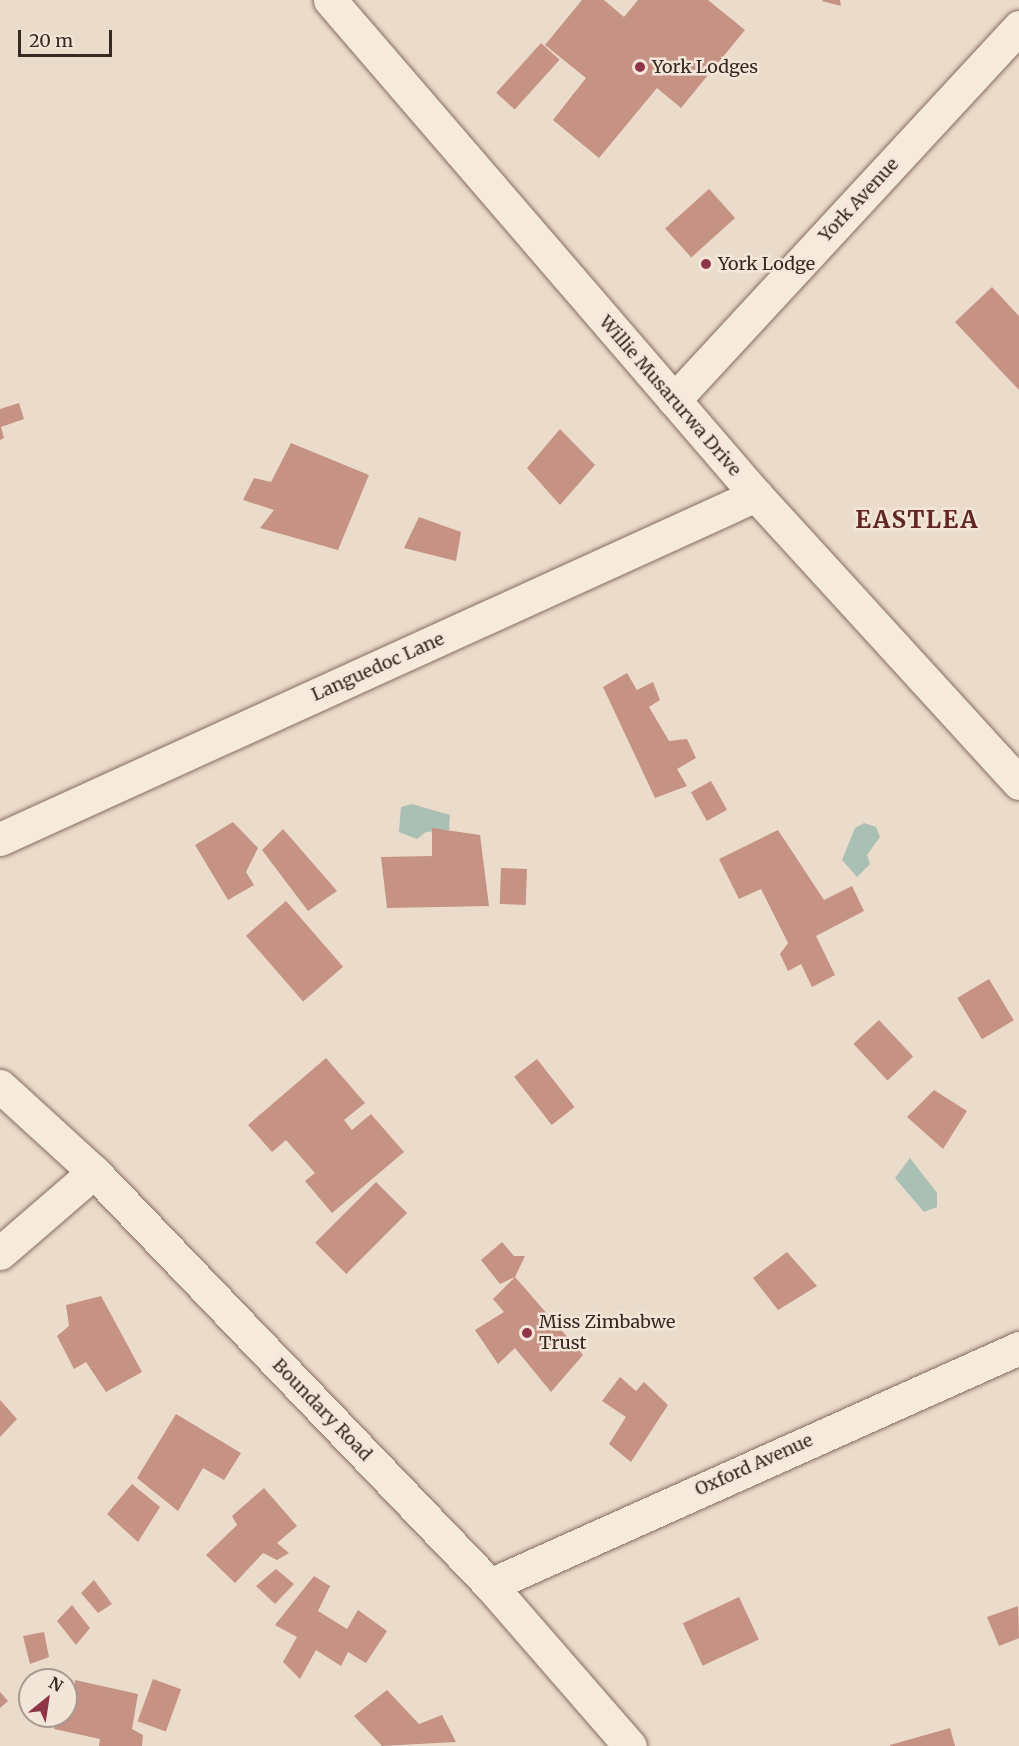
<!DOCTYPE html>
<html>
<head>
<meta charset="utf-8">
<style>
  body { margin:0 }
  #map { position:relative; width:1019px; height:1746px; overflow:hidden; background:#ebdbca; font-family:Merriweather,serif }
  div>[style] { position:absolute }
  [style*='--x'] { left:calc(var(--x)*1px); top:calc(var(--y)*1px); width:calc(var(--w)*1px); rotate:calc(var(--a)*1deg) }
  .water>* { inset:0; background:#aac0b5 }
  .building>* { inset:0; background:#c69283; transform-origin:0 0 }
  .roads { filter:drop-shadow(0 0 2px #866d60) drop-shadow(0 0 2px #866d60) }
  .minor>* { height:33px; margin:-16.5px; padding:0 16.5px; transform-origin:16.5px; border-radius:16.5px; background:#f6eadc }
  .dots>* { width:16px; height:16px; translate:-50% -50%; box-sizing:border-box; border:3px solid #f3e6d9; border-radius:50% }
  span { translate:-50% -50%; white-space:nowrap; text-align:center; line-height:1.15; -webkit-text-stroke:5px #f3e6d9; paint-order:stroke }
  .poi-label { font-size:18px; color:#382822 }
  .left { translate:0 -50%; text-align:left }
  .street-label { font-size:18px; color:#382822 }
  .district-label { font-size:24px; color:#612625; font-weight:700; letter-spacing:1.5px }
  .north { position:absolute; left:18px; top:1668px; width:60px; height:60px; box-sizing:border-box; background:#f3e6d9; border:2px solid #a89a90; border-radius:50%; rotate:30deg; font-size:16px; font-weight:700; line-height:24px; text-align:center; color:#382822 }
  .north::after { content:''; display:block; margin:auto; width:21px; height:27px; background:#903547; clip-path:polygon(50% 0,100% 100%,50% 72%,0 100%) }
  .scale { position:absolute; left:18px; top:30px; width:94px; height:27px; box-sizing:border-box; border:3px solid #382822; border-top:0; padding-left:8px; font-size:18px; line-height:21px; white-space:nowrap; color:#382822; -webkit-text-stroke:4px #f3e6d9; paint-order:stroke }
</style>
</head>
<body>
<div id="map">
  <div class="water">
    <div style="clip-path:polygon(412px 804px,450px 815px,449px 830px,426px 832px,417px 839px,399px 832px,401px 807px)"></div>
    <div style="clip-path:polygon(864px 823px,876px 827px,880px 837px,867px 855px,870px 864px,857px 877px,842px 860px,855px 828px)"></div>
    <div style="clip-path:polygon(910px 1158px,937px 1193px,937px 1207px,924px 1212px,895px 1178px)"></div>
  </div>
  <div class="building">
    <div style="clip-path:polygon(582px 0,604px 0,624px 17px,638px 0,708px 0,745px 30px,681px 108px,657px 88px,599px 158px,553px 120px,586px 78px,545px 45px)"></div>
    <div style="clip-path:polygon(823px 0,840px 0,841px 6px,822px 1px)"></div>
    <div style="left:541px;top:43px;width:25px;height:67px;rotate:42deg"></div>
    <div style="left:709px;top:189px;width:39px;height:59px;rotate:48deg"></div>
    <div style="clip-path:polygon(992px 287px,1019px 316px,1019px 390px,955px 322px)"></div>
    <div style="clip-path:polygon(19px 403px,24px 419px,1px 427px,4px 438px,0 440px,0 409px)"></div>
    <div style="clip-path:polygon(560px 429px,595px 465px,560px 505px,527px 468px)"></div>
    <div style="clip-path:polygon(291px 443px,369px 475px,338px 550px,260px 528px,274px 510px,243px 500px,254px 478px,271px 482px)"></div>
    <div style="clip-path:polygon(419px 517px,461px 532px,456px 561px,404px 548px)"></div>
    <div style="clip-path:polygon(627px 673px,637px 690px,653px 682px,660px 700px,649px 707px,669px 741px,687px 739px,696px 758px,677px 769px,687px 786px,655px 798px,603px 687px)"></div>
    <div style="left:711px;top:781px;width:33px;height:23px;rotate:61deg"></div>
    <div style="clip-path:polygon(233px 822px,258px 848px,246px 872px,254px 885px,228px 900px,195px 845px)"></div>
    <div style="clip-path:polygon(432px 828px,480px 835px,489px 906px,387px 908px,381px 857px,432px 856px)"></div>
    <div style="clip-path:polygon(283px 829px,337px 891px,308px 911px,262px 850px)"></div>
    <div style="clip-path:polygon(778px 830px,824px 900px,852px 886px,864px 911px,816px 936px,835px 975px,812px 987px,801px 964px,788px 971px,780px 954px,788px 943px,761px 889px,739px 899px,719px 859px)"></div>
    <div style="left:501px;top:868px;width:26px;height:36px;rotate:2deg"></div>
    <div style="left:286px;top:901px;width:87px;height:53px;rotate:49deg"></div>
    <div style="left:989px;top:979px;width:48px;height:37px;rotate:59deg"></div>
    <div style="left:879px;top:1020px;width:50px;height:35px;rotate:47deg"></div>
    <div style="clip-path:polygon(326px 1058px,365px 1103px,344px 1120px,352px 1130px,371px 1114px,404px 1152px,332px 1213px,305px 1181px,315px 1173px,286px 1140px,272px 1152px,248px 1125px)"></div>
    <div style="left:537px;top:1059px;width:61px;height:29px;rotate:52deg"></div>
    <div style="clip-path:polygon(934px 1090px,967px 1111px,943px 1149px,907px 1117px)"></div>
    <div style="left:376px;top:1182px;width:44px;height:86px;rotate:45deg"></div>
    <div style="clip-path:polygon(502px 1242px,514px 1256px,525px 1256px,515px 1277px,583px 1355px,551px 1392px,515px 1348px,498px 1364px,475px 1330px,504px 1312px,493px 1299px,515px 1277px,500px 1284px,481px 1260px)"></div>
    <div style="clip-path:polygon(787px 1252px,817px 1286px,778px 1310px,753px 1278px)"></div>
    <div style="clip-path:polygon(101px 1296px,142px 1372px,106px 1392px,86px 1362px,74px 1369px,57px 1336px,69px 1326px,66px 1305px)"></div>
    <div style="clip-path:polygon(620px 1377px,636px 1391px,644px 1382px,668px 1405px,631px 1462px,609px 1444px,626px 1417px,602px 1401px)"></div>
    <div style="clip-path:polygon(0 1400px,17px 1419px,0 1437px)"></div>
    <div style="clip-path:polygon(176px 1414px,241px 1453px,224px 1480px,203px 1468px,178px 1511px,137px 1478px)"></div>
    <div style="clip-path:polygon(132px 1484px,160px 1507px,138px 1542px,107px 1514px)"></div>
    <div style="clip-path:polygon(264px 1488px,297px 1526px,277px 1543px,289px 1553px,277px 1560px,263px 1553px,235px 1583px,206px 1555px,237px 1525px,232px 1516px)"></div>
    <div style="clip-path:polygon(276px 1569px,294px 1584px,275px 1604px,256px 1586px)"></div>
    <div style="clip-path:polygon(314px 1576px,330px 1586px,318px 1611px,347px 1629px,358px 1610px,387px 1631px,366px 1663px,348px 1652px,341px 1666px,316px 1650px,300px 1679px,283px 1662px,297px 1637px,275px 1625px)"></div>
    <div style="clip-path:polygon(94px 1580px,112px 1604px,98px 1613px,81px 1593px)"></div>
    <div style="left:739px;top:1597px;width:47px;height:62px;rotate:65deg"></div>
    <div style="clip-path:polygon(72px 1605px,90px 1628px,76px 1645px,57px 1621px)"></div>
    <div style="clip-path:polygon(1018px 1606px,1019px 1638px,999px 1646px,987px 1617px)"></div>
    <div style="clip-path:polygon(44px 1632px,49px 1657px,30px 1664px,23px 1636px)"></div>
    <div style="left:153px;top:1679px;width:30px;height:45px;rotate:20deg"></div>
    <div style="clip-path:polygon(75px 1680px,138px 1694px,132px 1729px,143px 1735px,142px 1746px,99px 1746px,100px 1739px,54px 1729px,55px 1716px,66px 1716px,66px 1696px,73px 1698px)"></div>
    <div style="clip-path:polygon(387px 1690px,419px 1724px,442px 1715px,456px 1742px,382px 1746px,354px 1716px)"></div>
    <div style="clip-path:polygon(0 1692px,8px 1701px,0 1708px)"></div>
    <div style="clip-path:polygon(950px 1728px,955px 1746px,890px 1746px,890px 1745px)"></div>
  </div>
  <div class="roads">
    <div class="minor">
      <div style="--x:330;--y:0;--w:653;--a:49.28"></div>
      <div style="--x:756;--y:495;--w:390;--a:47.6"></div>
      <div style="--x:674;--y:400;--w:508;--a:-47.23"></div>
      <div style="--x:0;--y:839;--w:831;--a:-24.47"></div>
      <div style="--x:0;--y:1086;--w:127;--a:42.5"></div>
      <div style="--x:94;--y:1172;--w:572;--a:46.2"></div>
      <div style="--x:490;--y:1585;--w:213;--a:49"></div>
      <div style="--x:0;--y:1253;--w:124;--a:-40.8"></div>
      <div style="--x:490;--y:1585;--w:580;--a:-24.13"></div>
    </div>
  </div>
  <div class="dots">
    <div style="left:640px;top:67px;background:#903547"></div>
    <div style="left:706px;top:264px;background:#903547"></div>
    <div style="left:527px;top:1333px;background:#903547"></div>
  </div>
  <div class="poi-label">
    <span class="left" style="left:652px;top:67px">York Lodges</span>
    <span class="left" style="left:718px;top:264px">York Lodge</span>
    <span class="left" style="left:539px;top:1333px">Miss Zimbabwe<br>Trust</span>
  </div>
  <div class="street-label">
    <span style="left:859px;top:200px;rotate:-47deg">York Avenue</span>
    <span style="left:670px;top:396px;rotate:49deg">Willie Musarurwa Drive</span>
    <span style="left:378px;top:667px;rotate:-24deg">Languedoc Lane</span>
    <span style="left:322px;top:1410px;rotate:46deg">Boundary Road</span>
    <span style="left:754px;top:1465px;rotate:-24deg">Oxford Avenue</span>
  </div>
  <div class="district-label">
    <span style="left:917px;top:520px">EASTLEA</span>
  </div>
  <div class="north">N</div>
  <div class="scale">20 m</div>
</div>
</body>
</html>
